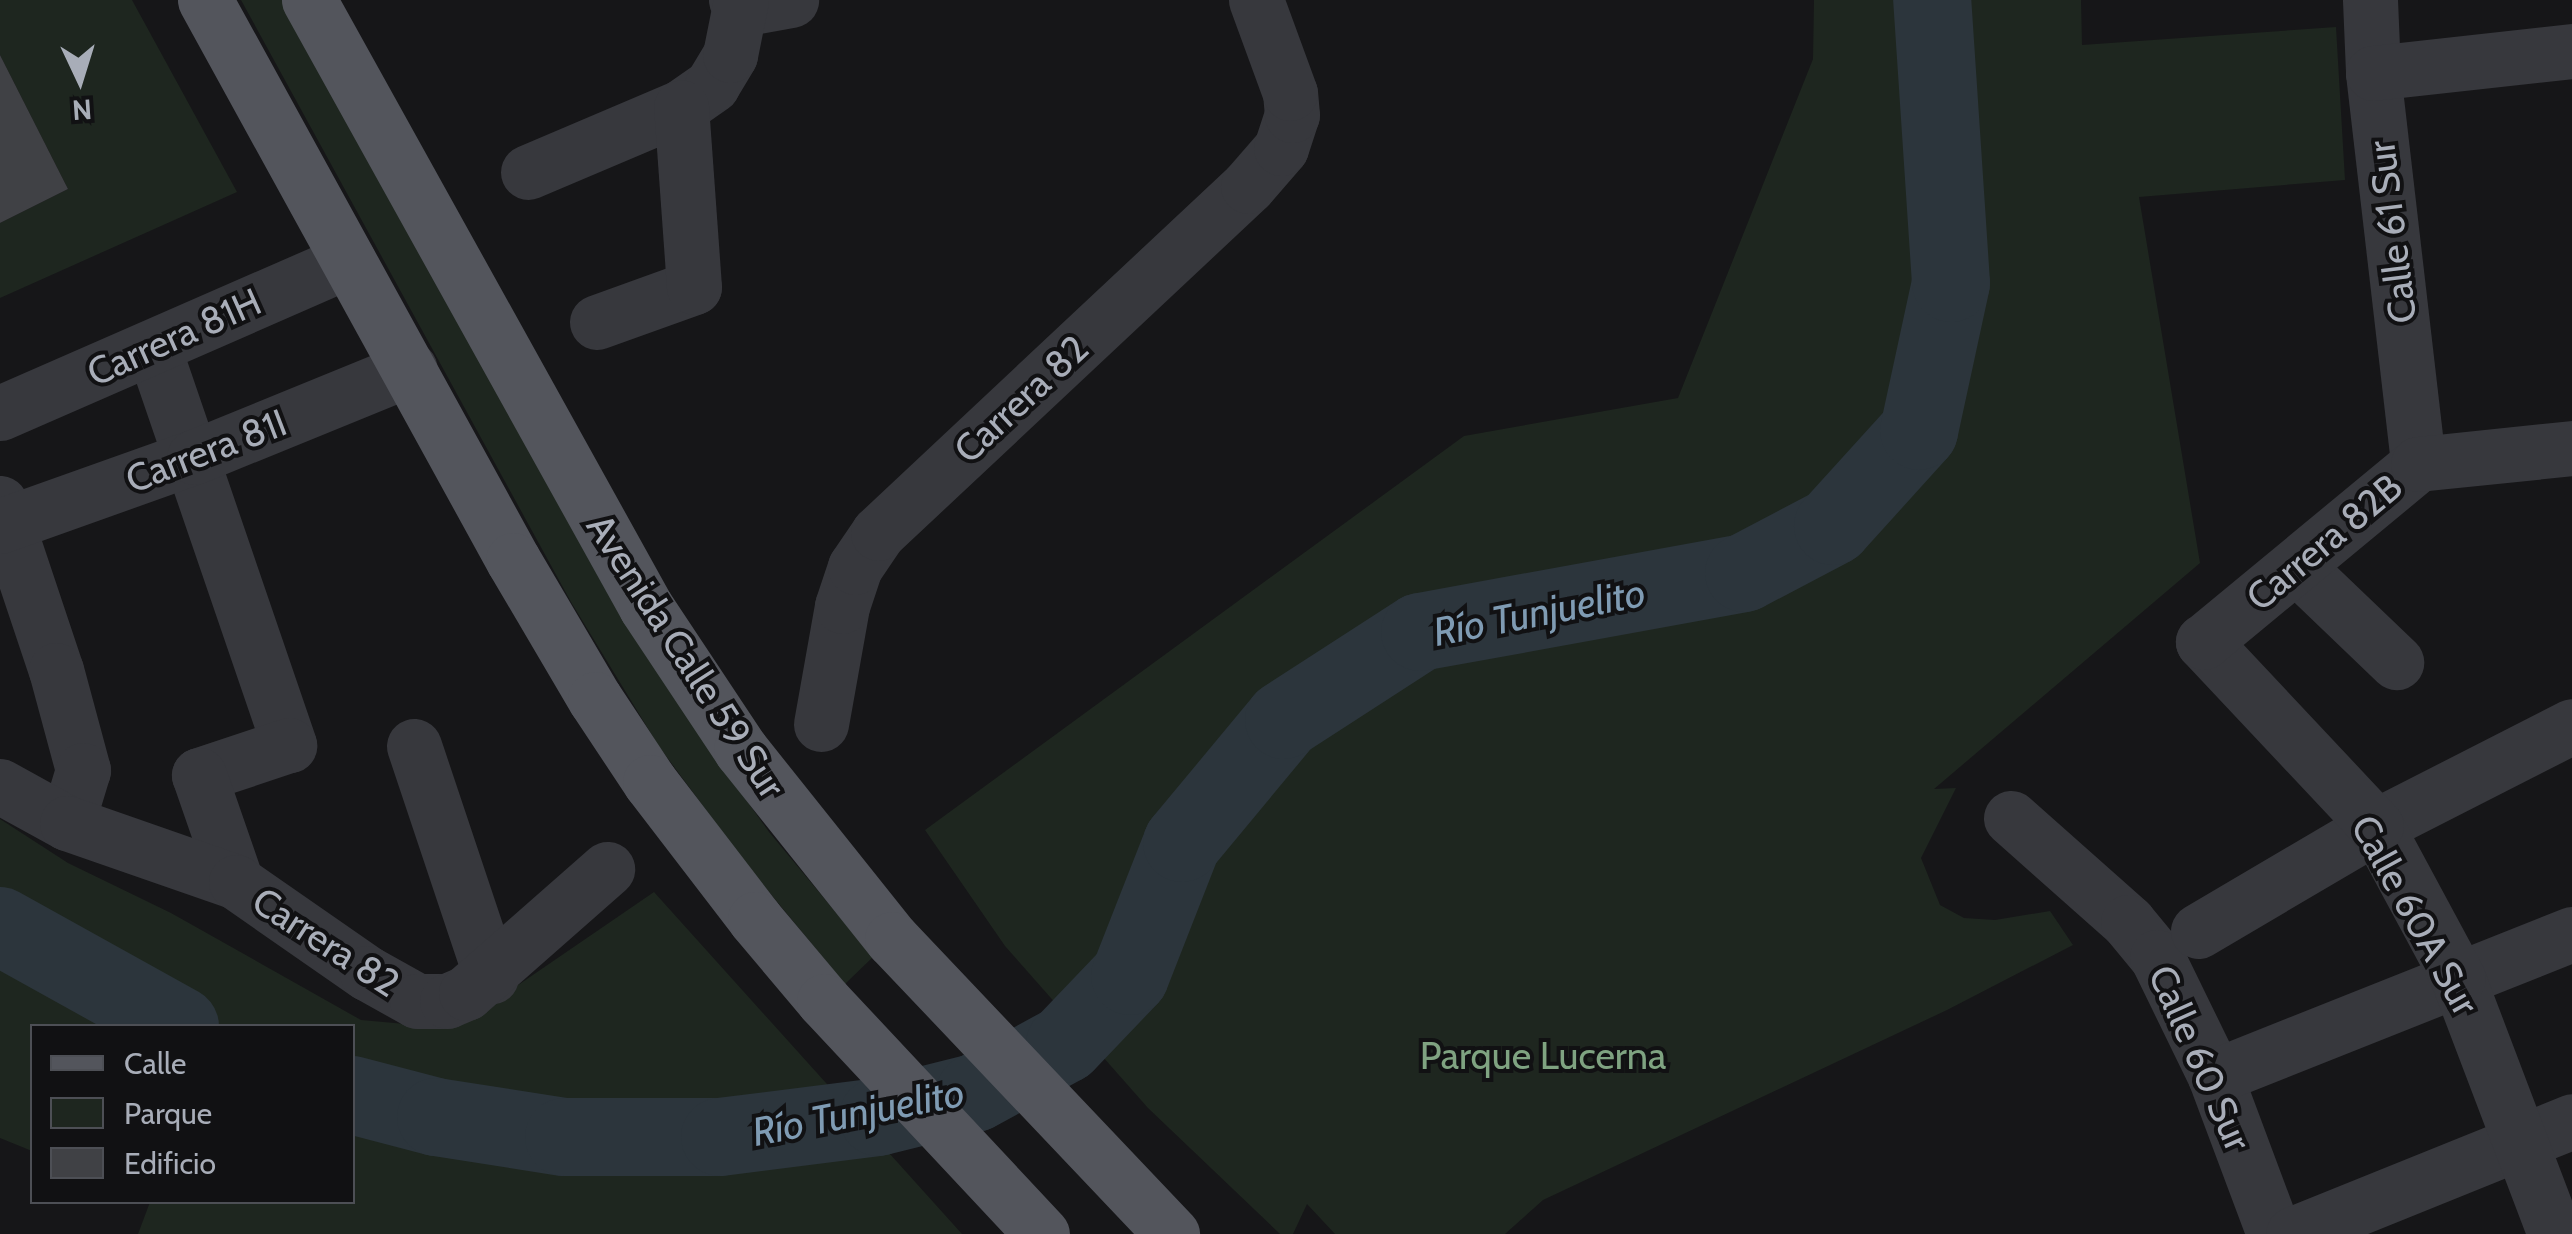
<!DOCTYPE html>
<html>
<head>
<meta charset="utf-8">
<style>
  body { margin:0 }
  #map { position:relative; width:2572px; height:1234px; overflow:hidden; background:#161618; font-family:Cabin,sans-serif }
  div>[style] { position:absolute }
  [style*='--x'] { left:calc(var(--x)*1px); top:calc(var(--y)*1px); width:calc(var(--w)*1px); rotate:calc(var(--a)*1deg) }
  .green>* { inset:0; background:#1e261f }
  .river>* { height:78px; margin:-39px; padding:0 39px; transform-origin:39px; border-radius:39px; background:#2c353c }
  .building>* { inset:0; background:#404145 }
  .minor>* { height:55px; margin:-27.5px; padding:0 27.5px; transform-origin:27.5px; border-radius:27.5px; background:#37383d }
  .major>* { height:55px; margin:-27.5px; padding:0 27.5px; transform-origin:27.5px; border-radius:27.5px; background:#53555c }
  span { translate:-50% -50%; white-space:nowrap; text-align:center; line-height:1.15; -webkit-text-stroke:8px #111113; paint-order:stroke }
  .street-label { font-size:38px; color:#a8adb8 }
  .park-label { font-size:38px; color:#7fa381 }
  .water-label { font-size:40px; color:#7f9bb3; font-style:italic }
  .legend { position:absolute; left:30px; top:1024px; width:325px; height:180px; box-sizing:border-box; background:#111113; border:2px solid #4d4f55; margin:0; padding:12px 18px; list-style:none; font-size:30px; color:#a8adb8 }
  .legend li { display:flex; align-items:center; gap:20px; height:50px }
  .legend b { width:50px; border:2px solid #4d4f55 }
  .north { position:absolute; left:30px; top:30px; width:100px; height:100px; -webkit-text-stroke:8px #111113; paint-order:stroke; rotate:176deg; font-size:28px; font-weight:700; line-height:40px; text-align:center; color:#a8adb8 }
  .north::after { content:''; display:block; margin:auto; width:35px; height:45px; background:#a8adb8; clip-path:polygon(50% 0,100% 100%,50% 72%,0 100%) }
</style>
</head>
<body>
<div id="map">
  <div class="green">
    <div style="clip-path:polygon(0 0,132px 0,237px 192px,0 298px,0 223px,68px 189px,0 55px)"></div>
    <div style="clip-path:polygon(241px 0,284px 0,694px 726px,769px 832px,873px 957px,845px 984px,746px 864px,658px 745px,571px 602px)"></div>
    <div style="clip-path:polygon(1814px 0,2081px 0,2082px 45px,2336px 27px,2345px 180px,2139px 197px,2200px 563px,1934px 789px,1956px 788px,1921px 858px,1940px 905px,1964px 918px,1995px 920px,2050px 911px,2073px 945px,1947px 1010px,1543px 1200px,1505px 1234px,1335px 1234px,1307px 1204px,1293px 1234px,1280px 1234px,1148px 1108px,1005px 946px,925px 830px,1464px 436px,1678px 398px,1813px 59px)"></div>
    <div style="clip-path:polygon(0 819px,68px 863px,171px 913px,361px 1020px,438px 1027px,492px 1003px,654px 892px,962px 1234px,138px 1234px,150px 1202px,352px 1202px,352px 1026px,32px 1026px,32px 1151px,0 1138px)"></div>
  </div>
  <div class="river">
    <div style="--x:0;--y:926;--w:206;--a:29.1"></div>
    <div style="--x:352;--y:1095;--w:87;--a:14.7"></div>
    <div style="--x:436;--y:1117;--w:130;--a:8.9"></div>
    <div style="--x:564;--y:1137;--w:156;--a:0"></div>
    <div style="--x:720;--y:1137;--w:159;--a:-7.2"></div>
    <div style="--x:878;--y:1117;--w:100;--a:-13.9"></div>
    <div style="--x:975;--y:1093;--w:102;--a:-28.6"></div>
    <div style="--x:1065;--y:1044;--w:94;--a:-46.3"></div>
    <div style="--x:1130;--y:976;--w:143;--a:-68.6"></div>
    <div style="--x:1182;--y:843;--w:160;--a:-50.3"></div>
    <div style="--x:1284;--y:720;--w:162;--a:-32.9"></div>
    <div style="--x:1420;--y:632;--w:329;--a:-10.3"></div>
    <div style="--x:1744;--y:573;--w:101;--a:-27.8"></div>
    <div style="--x:1833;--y:526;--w:128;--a:-47.8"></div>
    <div style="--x:1919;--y:431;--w:151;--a:-77.8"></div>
    <div style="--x:1951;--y:283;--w:284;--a:-93.8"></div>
  </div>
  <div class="building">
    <div style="clip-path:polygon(0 55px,68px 189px,0 223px)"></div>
  </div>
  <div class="minor">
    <div style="--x:736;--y:0;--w:10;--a:61"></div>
    <div style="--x:741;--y:9;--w:51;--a:-10.2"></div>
    <div style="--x:2370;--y:0;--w:73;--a:87.6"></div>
    <div style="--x:2373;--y:73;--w:394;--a:83.4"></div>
    <div style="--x:2373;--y:73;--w:200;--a:-6.3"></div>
    <div style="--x:528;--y:172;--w:166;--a:-23"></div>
    <div style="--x:681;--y:107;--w:38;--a:-35"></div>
    <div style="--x:712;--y:85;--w:35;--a:-59"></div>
    <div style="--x:730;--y:55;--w:56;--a:-78.7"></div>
    <div style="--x:597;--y:322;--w:103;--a:-19.8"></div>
    <div style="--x:694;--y:287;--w:180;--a:-94.1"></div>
    <div style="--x:153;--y:347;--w:421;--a:71.1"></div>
    <div style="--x:289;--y:745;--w:95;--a:161.6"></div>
    <div style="--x:199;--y:775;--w:113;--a:70.9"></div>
    <div style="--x:0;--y:413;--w:380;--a:-23.6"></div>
    <div style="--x:0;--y:503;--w:176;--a:71.5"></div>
    <div style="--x:56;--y:670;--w:104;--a:74.9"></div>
    <div style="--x:83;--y:770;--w:55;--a:106.8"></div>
    <div style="--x:0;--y:526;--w:206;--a:-19.6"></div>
    <div style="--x:194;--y:457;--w:233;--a:-22.2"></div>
    <div style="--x:2296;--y:566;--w:139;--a:43.8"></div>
    <div style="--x:821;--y:724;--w:120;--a:-79.9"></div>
    <div style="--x:842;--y:606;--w:41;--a:-71.6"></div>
    <div style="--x:855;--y:567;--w:41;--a:-55.9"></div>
    <div style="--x:878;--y:533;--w:507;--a:-43.16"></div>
    <div style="--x:1248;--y:186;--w:50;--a:-49"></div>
    <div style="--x:1281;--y:148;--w:35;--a:-72"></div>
    <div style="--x:1292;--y:115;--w:22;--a:-95"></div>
    <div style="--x:1290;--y:93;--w:99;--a:-110.1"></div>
    <div style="--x:414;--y:746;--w:243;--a:71.5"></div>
    <div style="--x:0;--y:786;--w:77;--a:28.9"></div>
    <div style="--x:67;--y:823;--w:179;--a:19.2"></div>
    <div style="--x:236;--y:882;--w:160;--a:34.8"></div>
    <div style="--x:367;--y:973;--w:57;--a:29.2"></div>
    <div style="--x:417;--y:1001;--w:30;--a:0"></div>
    <div style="--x:447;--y:1001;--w:21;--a:-23"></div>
    <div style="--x:466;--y:993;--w:188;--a:-41.3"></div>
    <div style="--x:2011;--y:818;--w:157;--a:41.6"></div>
    <div style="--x:2128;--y:922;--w:45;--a:50.4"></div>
    <div style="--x:2157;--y:957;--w:132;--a:64"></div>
    <div style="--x:2215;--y:1076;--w:169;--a:69.5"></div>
    <div style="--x:2198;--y:931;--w:207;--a:-30.5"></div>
    <div style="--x:2376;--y:826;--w:220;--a:-27"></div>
    <div style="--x:2215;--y:1076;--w:384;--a:-21.7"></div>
    <div style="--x:2293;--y:1234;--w:301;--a:-22"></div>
    <div style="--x:2555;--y:1234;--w:274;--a:-110.8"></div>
    <div style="--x:2458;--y:978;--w:173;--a:-118.3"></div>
    <div style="--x:2376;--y:826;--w:253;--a:-133.2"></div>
    <div style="--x:2203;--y:642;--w:279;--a:-39.6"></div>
    <div style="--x:2418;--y:464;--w:155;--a:-5.9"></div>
  </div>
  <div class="major">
    <div style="--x:205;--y:0;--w:639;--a:61.19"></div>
    <div style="--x:513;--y:560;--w:161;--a:59.5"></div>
    <div style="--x:595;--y:699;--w:100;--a:56.5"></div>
    <div style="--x:650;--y:782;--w:173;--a:52.5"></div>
    <div style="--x:755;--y:919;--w:107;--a:49.9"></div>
    <div style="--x:824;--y:1001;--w:319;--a:46.9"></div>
    <div style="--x:309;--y:0;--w:694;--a:60.96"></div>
    <div style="--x:646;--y:607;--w:172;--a:56.4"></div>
    <div style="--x:741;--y:750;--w:242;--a:51.4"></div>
    <div style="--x:892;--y:939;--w:407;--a:46.5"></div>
  </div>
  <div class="street-label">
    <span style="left:2392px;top:232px;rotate:-97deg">Calle 61 Sur</span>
    <span style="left:174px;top:337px;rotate:-24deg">Carrera 81H</span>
    <span style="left:1021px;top:399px;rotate:-43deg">Carrera 82</span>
    <span style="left:206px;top:451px;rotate:-21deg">Carrera 81I</span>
    <span style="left:2324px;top:542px;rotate:-40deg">Carrera 82B</span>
    <span style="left:686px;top:656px;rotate:57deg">Avenida Calle 59 Sur</span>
    <span style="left:2415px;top:915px;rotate:61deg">Calle 60A Sur</span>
    <span style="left:326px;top:942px;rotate:33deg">Carrera 82</span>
    <span style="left:2200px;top:1058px;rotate:66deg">Calle 60 Sur</span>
  </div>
  <div class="park-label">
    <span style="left:1543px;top:1056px">Parque Lucerna</span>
  </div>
  <div class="water-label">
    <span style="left:1539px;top:612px;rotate:-11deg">Río Tunjuelito</span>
    <span style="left:858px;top:1112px;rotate:-11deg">Río Tunjuelito</span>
  </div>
  <ul class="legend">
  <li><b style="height:12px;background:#53555c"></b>Calle</li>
  <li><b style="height:28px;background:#1e261f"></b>Parque</li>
  <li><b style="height:28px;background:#404145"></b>Edificio</li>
  </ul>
  <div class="north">N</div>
</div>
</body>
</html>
